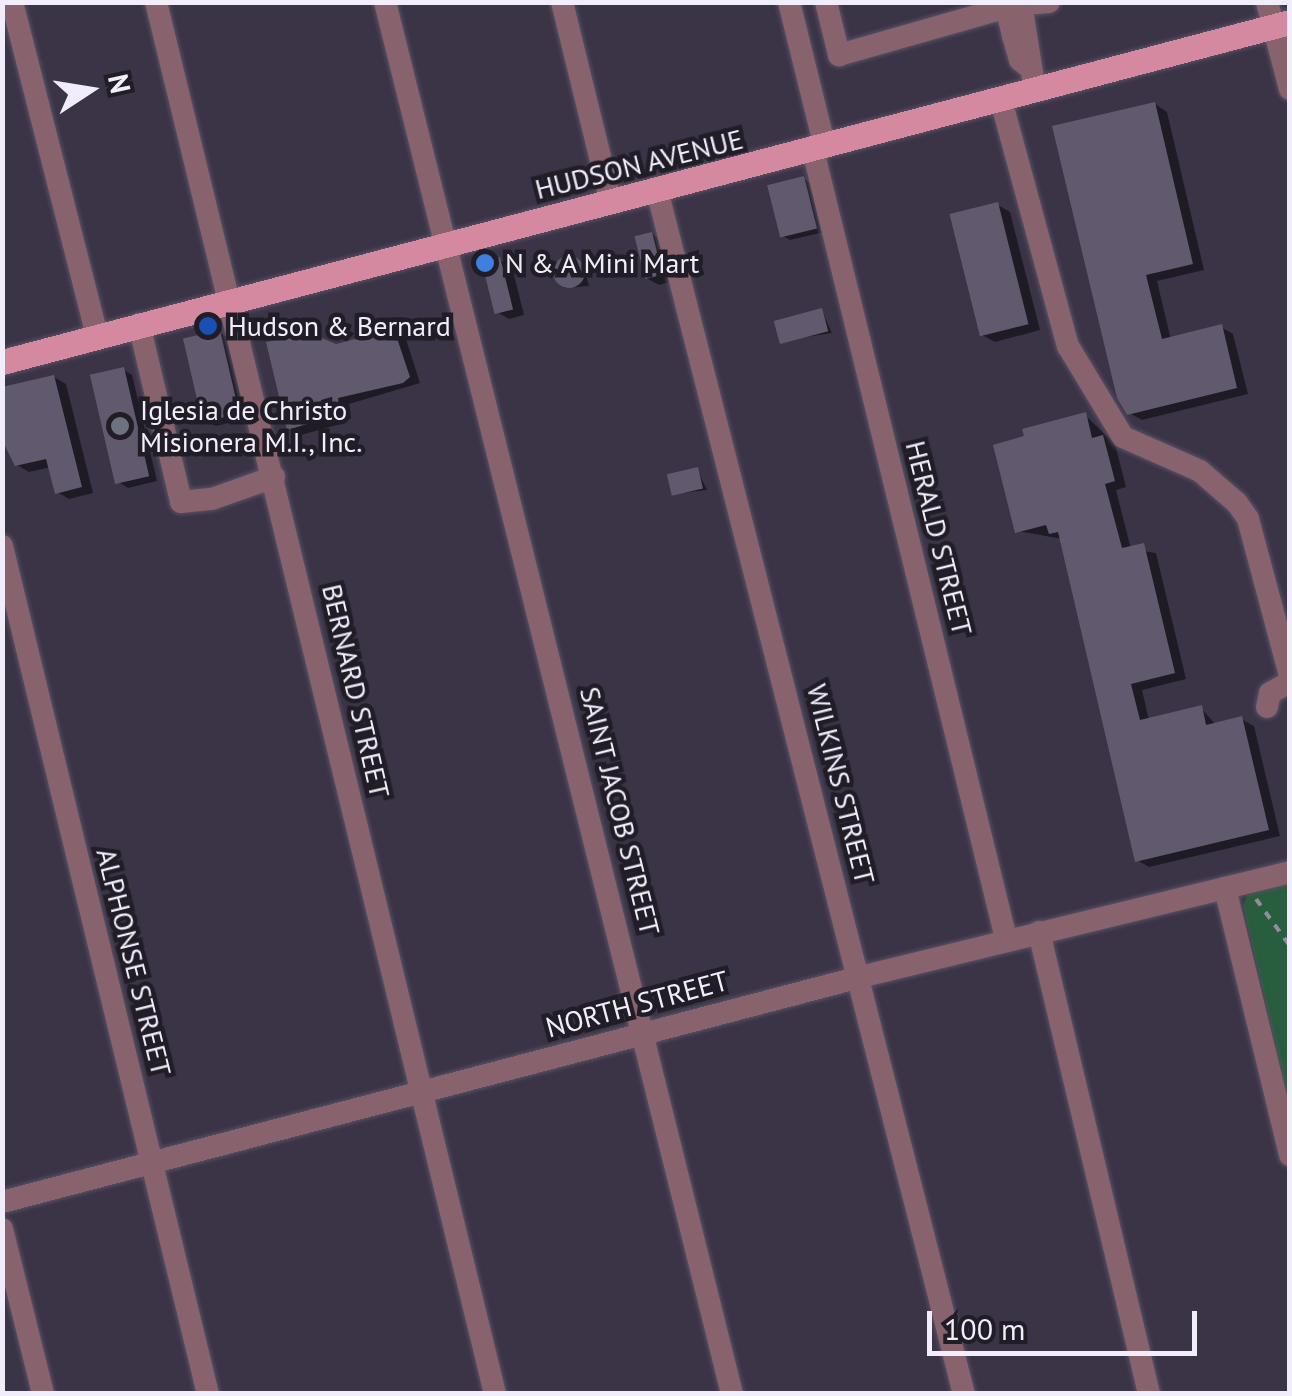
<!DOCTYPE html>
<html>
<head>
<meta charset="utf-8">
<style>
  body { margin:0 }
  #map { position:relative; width:1292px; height:1396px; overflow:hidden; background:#3b3447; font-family:"PT Sans",sans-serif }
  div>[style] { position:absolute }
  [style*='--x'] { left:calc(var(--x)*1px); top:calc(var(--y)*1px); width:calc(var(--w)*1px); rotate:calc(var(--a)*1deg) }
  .green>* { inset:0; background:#285d3d }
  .shadow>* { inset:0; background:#0007 }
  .building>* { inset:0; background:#615a6f; transform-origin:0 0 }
  .round { border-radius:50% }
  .path>* { height:4px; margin-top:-2px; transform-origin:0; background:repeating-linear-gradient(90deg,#928d9d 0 8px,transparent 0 16px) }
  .roads { filter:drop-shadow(0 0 2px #585264) drop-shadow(0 0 2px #585264) }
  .minor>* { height:22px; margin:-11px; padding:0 11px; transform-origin:11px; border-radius:11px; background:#88626d }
  .major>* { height:25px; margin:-12.5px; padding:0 12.5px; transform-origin:12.5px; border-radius:12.5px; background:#d589a1 }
  .dots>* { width:28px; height:28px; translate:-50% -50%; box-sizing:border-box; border:5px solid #201d26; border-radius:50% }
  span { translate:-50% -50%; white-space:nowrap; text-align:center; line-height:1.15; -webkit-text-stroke:9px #201d26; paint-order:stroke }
  .street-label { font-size:28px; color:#f1edfa }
  .poi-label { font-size:28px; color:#f1edfa }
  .left { translate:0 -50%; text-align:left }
  .frame { position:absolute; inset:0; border:5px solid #f1edfa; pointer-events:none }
  .north { position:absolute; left:40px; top:40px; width:100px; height:100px; -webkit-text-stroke:8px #201d26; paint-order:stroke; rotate:78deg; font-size:28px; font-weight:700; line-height:40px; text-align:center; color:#f1edfa }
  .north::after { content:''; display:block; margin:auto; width:35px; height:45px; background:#f1edfa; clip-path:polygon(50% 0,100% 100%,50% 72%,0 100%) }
  .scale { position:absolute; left:927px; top:1311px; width:270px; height:45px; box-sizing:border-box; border:5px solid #f1edfa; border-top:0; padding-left:12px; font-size:30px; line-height:35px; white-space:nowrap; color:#f1edfa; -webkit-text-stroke:8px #201d26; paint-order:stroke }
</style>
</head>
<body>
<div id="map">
  <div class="green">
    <div style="clip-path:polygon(1289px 883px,1289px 1103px,1243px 906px,1247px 895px)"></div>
  </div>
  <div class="shadow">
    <div style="clip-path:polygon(1155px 104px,1167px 112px,1204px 270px,1157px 281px,1171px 340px,1221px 327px,1233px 334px,1248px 394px,1142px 420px,1129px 413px)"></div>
    <div style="clip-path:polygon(804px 179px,812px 184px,824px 232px,790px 240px,781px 235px)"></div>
    <div style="clip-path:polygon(998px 205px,1010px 212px,1040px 330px,995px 342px,982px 335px)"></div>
    <div style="clip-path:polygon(652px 234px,664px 241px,674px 281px,659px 285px,646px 278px)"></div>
    <div style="clip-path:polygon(499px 260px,512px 267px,524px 315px,509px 319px,497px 312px)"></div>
    <div style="clip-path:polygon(558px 260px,583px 263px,589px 286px,564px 288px)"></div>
    <div style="clip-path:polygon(822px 311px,832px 333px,781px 341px)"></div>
    <div style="clip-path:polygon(393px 331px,406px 339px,420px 383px,349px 404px,351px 418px,344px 423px,301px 435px,289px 428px,336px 346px)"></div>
    <div style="clip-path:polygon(220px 333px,229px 338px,247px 418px,216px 426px,207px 421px)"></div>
    <div style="clip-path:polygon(124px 370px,132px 375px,157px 481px,128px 488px,120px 483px)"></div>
    <div style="clip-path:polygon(54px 377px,66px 384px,93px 493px,69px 499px,57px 492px,51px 467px,29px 472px,17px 465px)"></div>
    <div style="clip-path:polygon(1085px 415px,1115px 444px,1126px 487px,1116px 490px,1131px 549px,1156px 553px,1186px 679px,1142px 690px,1149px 720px,1201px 708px,1216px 725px,1241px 719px,1254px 726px,1280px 836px,1149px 867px,1137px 860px,1062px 539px,1018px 531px)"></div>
    <div style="clip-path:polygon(697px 469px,707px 490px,675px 494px)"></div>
  </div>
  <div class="building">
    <div style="clip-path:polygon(1155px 102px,1193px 264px,1146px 275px,1162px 339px,1222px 324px,1237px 388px,1127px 415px,1117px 398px,1052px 126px)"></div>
    <div style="left:804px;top:176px;width:54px;height:38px;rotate:76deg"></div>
    <div style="left:998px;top:202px;width:126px;height:50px;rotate:76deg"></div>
    <div style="left:652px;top:232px;width:44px;height:18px;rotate:76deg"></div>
    <div class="round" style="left:553px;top:256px;width:32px;height:32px"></div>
    <div style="left:500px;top:257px;width:54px;height:19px;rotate:76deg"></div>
    <div style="left:822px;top:308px;width:24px;height:50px;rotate:75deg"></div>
    <div style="clip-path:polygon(394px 329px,410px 377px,403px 383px,338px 398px,340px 411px,331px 417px,287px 430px,266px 342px,310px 333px,336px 344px)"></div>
    <div style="left:220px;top:330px;width:86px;height:38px;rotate:77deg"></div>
    <div style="left:124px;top:367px;width:112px;height:35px;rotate:77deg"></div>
    <div style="clip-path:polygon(54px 375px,82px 487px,55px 494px,46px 459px,15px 466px,2px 440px,2px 387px)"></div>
    <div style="clip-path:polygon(1086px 412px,1092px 438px,1103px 435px,1115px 481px,1105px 484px,1122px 548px,1144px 543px,1175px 673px,1131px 684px,1140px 720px,1202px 705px,1206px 725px,1242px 716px,1269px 830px,1135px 862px,1058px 532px,1049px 534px,1046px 525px,1015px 533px,993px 445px,1024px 436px,1022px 429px)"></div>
    <div style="left:698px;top:467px;width:22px;height:32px;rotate:77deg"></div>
  </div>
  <div class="path">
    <div style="--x:1256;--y:899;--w:58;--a:54.1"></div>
  </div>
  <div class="roads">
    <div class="minor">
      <div style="--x:12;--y:2;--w:344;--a:75.7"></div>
      <div style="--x:156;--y:2;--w:1433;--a:76.31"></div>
      <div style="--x:385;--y:2;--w:1435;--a:76"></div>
      <div style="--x:562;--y:2;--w:205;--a:76.2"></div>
      <div style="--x:789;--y:2;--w:149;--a:76.1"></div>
      <div style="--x:826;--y:2;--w:55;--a:76.2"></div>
      <div style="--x:839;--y:55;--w:182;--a:-15.9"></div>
      <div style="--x:1014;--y:5;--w:35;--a:-5"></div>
      <div style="--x:1267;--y:2;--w:90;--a:75.2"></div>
      <div style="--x:1029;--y:67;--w:11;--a:-142"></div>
      <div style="--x:1020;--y:60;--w:25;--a:-106"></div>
      <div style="--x:1013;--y:36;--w:18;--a:-103"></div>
      <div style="--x:1009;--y:18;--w:10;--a:-53"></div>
      <div style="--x:1015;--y:10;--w:10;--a:37"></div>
      <div style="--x:1023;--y:16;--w:76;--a:80.9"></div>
      <div style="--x:1001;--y:100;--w:255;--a:74.8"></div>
      <div style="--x:1068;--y:346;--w:106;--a:58.9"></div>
      <div style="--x:1123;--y:437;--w:84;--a:23.8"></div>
      <div style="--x:1200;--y:471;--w:49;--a:40.9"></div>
      <div style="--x:1237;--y:503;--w:19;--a:55"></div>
      <div style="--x:1248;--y:519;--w:163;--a:75"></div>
      <div style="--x:813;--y:150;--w:812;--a:76.25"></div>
      <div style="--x:657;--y:190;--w:1243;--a:75.7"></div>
      <div style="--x:139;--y:324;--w:183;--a:76.7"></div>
      <div style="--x:181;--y:502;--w:31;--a:-6"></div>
      <div style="--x:212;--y:499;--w:66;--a:-19.5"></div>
      <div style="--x:2;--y:546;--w:873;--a:76.35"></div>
      <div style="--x:1267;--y:707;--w:14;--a:-78"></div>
      <div style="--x:1270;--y:693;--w:23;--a:-29"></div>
      <div style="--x:1225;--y:888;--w:275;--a:76.3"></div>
      <div style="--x:1039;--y:932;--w:475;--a:76.6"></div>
      <div style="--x:2;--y:1202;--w:887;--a:-14.69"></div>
      <div style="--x:860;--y:977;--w:443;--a:-13.7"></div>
      <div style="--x:2;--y:1229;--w:170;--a:76"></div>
    </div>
    <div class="major">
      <div style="--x:2;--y:362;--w:1332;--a:-14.79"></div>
    </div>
  </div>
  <div class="dots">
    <div style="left:485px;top:263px;background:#3f7fe0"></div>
    <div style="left:208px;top:326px;background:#1a4fb4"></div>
    <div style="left:120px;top:426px;background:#6b7280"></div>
  </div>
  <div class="street-label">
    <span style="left:639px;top:164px;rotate:-14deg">HUDSON AVENUE</span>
    <span style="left:939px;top:538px;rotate:76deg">HERALD STREET</span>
    <span style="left:356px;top:691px;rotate:77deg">BERNARD STREET</span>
    <span style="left:841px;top:784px;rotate:76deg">WILKINS STREET</span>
    <span style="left:620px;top:811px;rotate:76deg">SAINT JACOB STREET</span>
    <span style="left:134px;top:962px;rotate:76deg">ALPHONSE STREET</span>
    <span style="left:637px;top:1004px;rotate:-15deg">NORTH STREET</span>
  </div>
  <div class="poi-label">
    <span class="left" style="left:505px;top:263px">N &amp; A Mini Mart</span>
    <span class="left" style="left:228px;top:326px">Hudson &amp; Bernard</span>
    <span class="left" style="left:140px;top:426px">Iglesia de Christo<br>Misionera M.I., Inc.</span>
  </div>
  <div class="frame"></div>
  <div class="north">N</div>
  <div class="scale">100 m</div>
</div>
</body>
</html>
